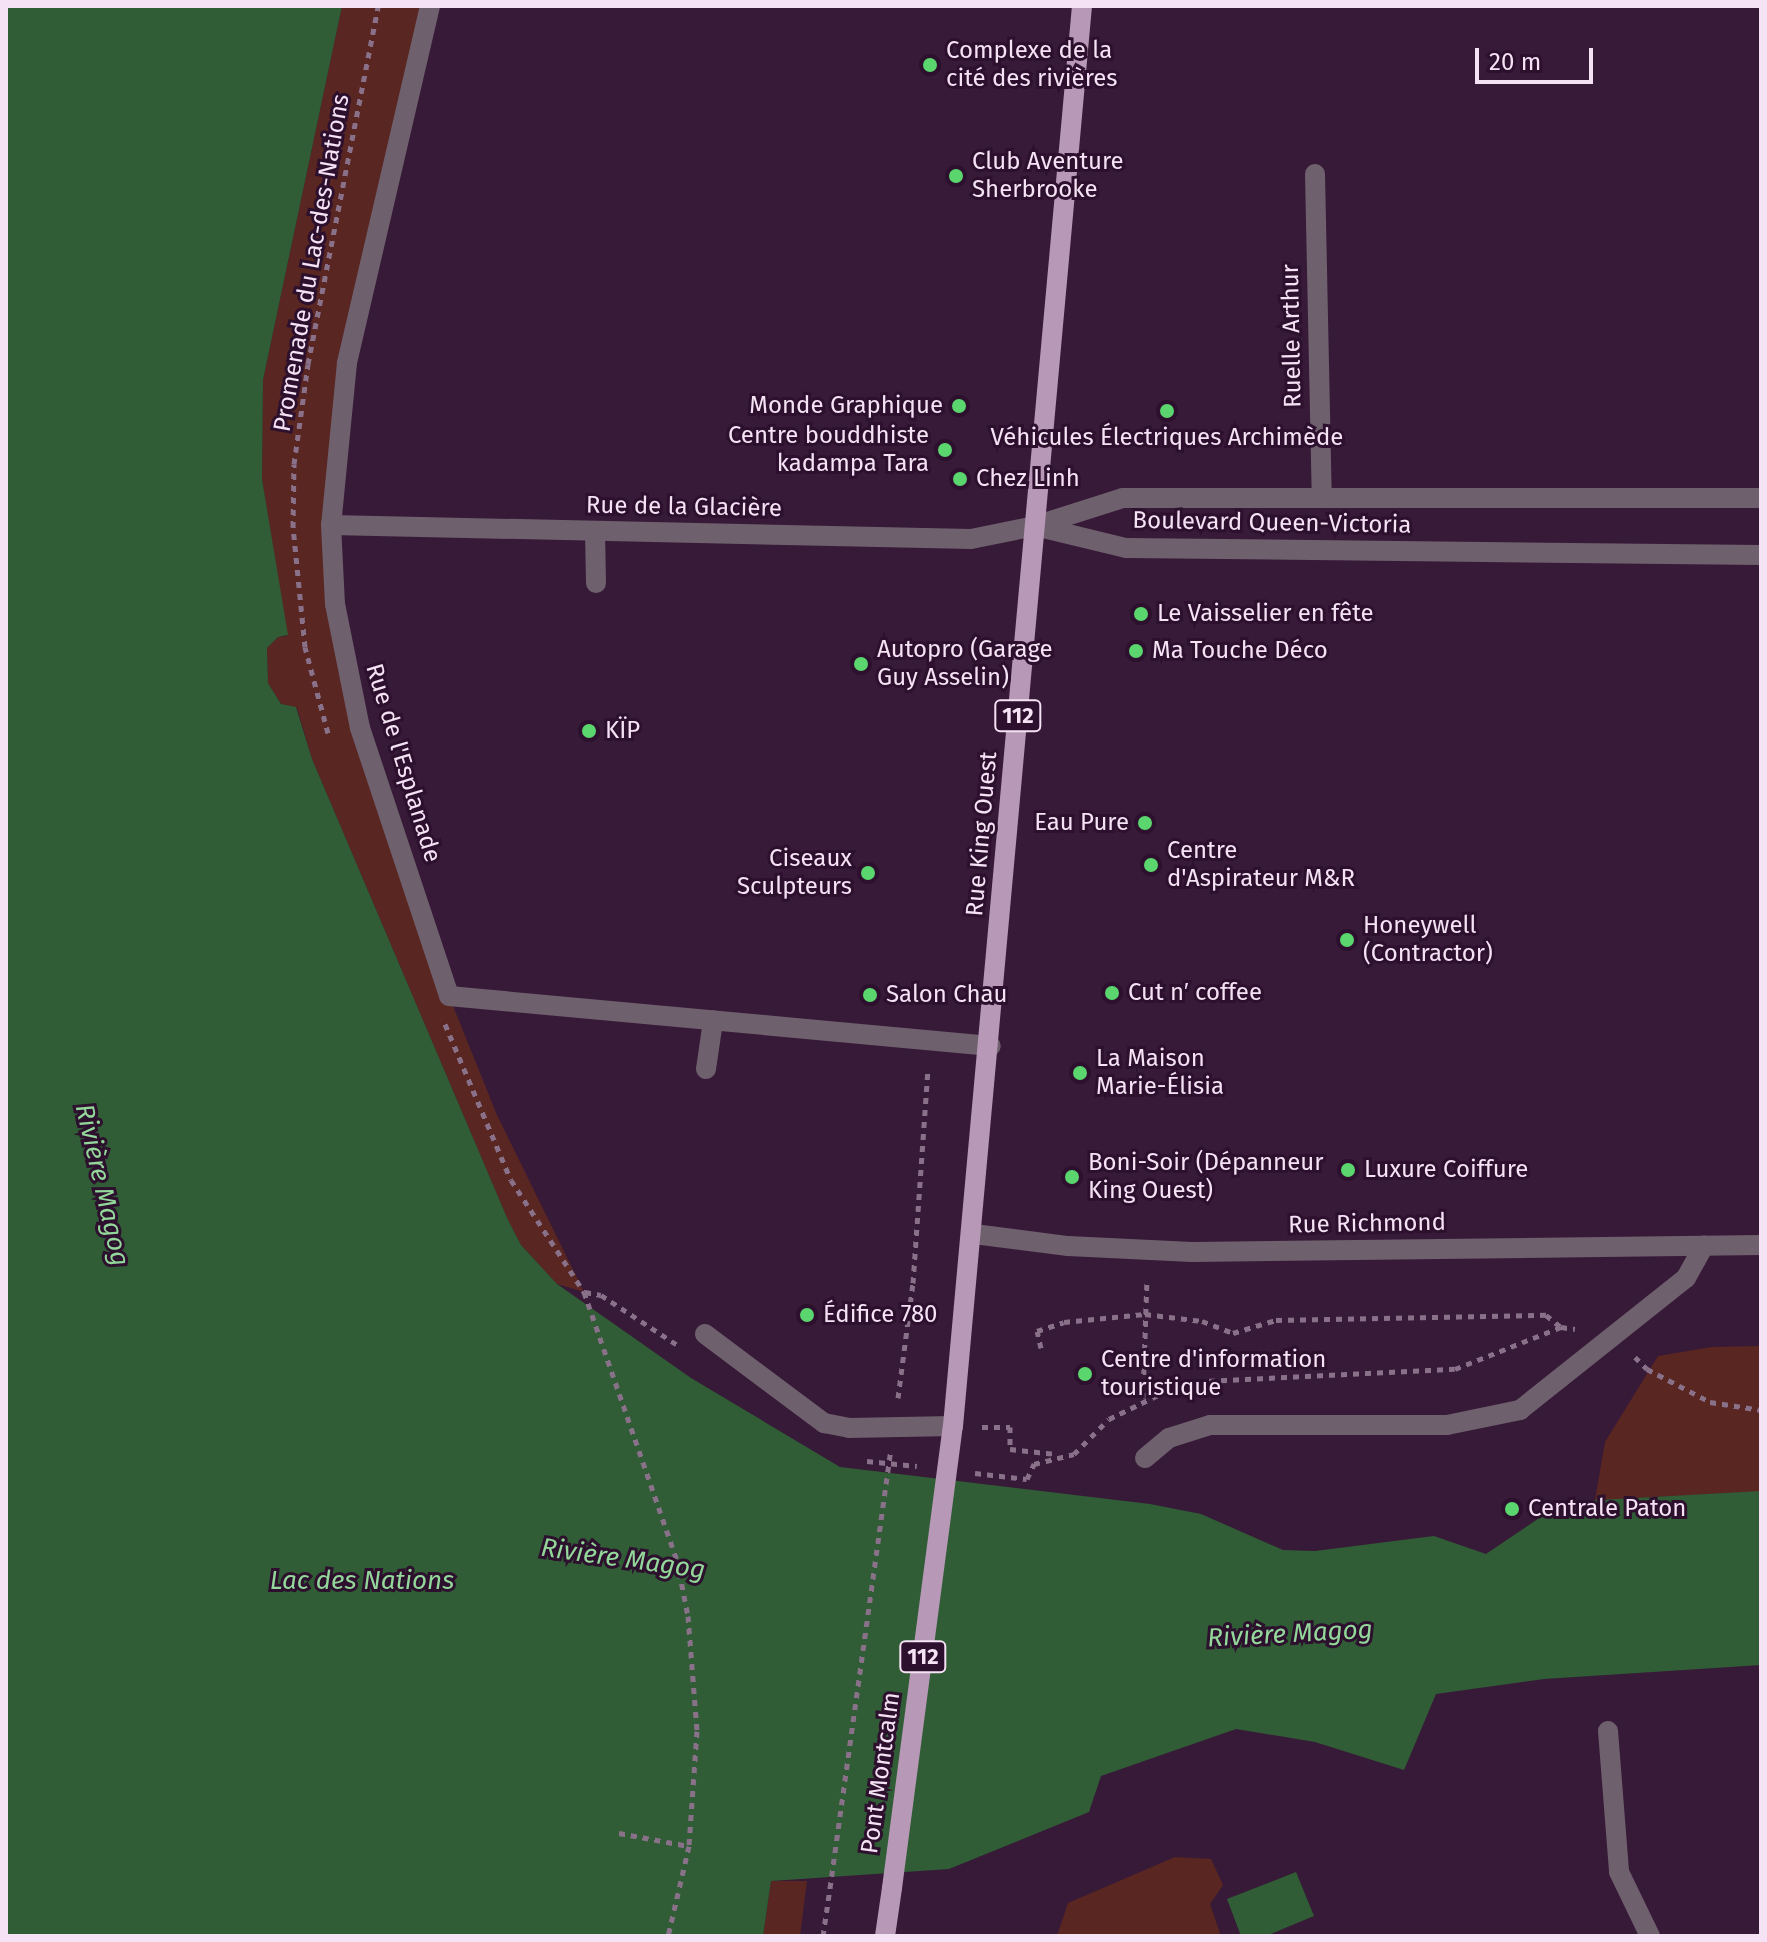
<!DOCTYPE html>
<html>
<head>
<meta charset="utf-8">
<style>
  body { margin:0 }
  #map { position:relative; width:1767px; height:1942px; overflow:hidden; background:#371a37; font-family:"Fira Sans",sans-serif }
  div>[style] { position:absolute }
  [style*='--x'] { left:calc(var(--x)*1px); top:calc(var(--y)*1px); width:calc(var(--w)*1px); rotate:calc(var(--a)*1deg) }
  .green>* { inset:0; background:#592622 }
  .water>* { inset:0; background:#305d36 }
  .path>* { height:5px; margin-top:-2.5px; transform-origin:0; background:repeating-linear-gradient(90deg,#8a718a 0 6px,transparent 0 12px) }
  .minor>* { height:20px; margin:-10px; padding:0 10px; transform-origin:10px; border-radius:10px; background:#6f606e }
  .major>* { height:20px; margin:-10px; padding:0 10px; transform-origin:10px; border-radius:10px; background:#b798b7 }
  .path-bridge>* { height:5px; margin-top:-2.5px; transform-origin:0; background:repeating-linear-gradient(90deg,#8a718a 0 6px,transparent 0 12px) }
  .major-bridge>* { height:20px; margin:-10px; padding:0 10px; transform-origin:10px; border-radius:10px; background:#b798b7 }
  .dots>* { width:22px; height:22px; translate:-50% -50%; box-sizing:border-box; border:4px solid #2c102d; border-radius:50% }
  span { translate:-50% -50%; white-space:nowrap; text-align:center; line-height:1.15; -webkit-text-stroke:6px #2c102d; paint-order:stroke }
  .shield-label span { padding:2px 6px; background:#2c102d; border:2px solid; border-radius:6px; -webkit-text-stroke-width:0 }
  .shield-label { font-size:22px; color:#f5e2f5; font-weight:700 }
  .poi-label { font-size:24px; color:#f5e2f5 }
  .left { translate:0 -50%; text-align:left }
  .right { translate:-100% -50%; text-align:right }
  .street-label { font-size:24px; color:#f5e2f5 }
  .water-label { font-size:26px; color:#93d89a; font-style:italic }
  .frame { position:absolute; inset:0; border:8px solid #f5e2f5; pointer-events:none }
  .scale { position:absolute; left:1475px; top:48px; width:118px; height:36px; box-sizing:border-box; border:4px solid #f5e2f5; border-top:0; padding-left:10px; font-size:24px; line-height:28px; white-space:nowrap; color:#f5e2f5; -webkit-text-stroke:6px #2c102d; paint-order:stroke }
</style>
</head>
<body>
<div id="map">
  <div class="green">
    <div style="clip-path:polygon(342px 6px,430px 6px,335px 447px,345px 663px,449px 996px,497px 1115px,584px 1292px,557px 1284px,521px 1245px,508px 1220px,312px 759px,297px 708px,281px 704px,268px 683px,267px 648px,278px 637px,287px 636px,262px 479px,263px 380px)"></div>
    <div style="clip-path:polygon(1761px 1346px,1761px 1492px,1595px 1500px,1605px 1442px,1658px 1356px,1712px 1347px)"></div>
    <div style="clip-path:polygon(1175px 1857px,1211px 1859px,1223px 1885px,1210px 1904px,1221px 1936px,1057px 1936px,1068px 1903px)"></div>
    <div style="clip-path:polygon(771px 1881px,807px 1881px,800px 1936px,763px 1936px)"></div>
  </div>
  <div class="water">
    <div style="clip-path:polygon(6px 6px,342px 6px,263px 380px,262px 479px,288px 635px,278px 637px,267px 648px,268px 683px,281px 704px,296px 707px,312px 759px,508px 1220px,521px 1245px,557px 1284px,691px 1378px,840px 1467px,1150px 1504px,1201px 1514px,1283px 1550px,1315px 1551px,1434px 1536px,1486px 1554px,1563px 1502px,1761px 1491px,1761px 1665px,1544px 1679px,1436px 1694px,1404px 1770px,1315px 1742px,1236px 1729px,1101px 1776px,1089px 1812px,949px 1869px,771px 1881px,763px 1936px,6px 1936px)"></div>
    <div style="clip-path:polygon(1296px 1872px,1314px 1916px,1266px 1936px,1241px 1936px,1227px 1899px)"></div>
  </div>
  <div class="path">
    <div style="--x:328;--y:733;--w:89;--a:-105"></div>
    <div style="--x:305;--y:647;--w:121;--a:-95.7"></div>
    <div style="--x:293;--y:527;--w:63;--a:-89.1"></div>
    <div style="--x:294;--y:464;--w:101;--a:-82"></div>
    <div style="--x:308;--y:364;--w:365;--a:-78.9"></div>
    <div style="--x:445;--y:1024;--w:169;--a:67.1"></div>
    <div style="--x:511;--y:1180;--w:134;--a:56.9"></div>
    <div style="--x:584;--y:1292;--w:284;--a:70.9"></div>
    <div style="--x:677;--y:1560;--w:57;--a:78.9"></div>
    <div style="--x:688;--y:1616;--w:115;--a:85.5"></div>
    <div style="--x:697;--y:1731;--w:115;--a:94"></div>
    <div style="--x:689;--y:1846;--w:92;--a:103.1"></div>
    <div style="--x:585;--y:1292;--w:16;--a:11"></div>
    <div style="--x:601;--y:1295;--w:90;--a:33.2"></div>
    <div style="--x:1041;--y:1348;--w:17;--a:-103"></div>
    <div style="--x:1037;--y:1331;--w:28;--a:-18"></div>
    <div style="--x:1064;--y:1322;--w:81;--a:-5.6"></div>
    <div style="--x:1145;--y:1314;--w:57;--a:7"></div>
    <div style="--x:1202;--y:1321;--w:33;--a:21"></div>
    <div style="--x:1233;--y:1333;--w:45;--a:-16.8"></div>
    <div style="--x:1276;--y:1320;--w:270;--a:-1.1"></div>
    <div style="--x:1546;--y:1315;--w:19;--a:39"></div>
    <div style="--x:1635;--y:1357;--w:17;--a:45"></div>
    <div style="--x:1647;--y:1369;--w:71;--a:27.6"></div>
    <div style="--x:1710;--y:1402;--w:52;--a:8.9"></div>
    <div style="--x:898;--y:1398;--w:116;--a:-82.6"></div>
    <div style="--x:913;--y:1283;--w:214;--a:-86"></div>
    <div style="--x:1143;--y:1398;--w:119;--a:-88.1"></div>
    <div style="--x:982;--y:1427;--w:28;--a:0"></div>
    <div style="--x:1010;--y:1427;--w:22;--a:90"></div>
    <div style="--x:1010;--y:1449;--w:46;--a:6.2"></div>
    <div style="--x:867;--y:1461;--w:50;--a:5.7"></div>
    <div style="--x:975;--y:1473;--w:52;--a:6.6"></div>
    <div style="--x:1027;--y:1479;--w:17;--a:-65"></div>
    <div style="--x:1034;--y:1464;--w:41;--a:-14"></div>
    <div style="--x:1074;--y:1454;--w:49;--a:-45"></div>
    <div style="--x:1109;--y:1419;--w:85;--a:-26"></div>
    <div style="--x:1185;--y:1382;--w:270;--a:-2.8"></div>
    <div style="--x:1455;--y:1369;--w:114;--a:-21.6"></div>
    <div style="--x:1561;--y:1327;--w:14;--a:8"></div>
    <div style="--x:619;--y:1833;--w:71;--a:10.5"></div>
    <div style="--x:823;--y:1936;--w:49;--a:-81.7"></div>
  </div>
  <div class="minor">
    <div style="--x:430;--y:6;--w:367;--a:103.1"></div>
    <div style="--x:347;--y:363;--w:163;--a:95.6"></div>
    <div style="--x:331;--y:525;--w:79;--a:87.1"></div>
    <div style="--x:335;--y:604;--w:126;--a:78.6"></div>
    <div style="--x:360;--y:728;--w:282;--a:71.6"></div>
    <div style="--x:449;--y:996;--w:544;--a:5.27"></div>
    <div style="--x:1315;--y:174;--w:323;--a:88.8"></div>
    <div style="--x:331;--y:525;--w:640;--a:1.25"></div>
    <div style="--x:971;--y:539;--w:65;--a:-11.5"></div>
    <div style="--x:1035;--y:526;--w:92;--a:-17.7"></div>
    <div style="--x:1123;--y:498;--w:638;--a:0"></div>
    <div style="--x:1035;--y:526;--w:94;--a:13.6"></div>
    <div style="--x:1126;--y:548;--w:635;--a:0.63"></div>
    <div style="--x:595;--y:531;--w:52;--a:88.9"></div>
    <div style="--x:706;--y:1069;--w:49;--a:-81.7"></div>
    <div style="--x:974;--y:1234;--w:95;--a:7.3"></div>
    <div style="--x:1068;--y:1246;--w:124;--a:2.8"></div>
    <div style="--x:1192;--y:1252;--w:569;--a:-0.7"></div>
    <div style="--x:705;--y:1334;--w:149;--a:36.8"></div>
    <div style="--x:824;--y:1423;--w:25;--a:11"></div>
    <div style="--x:849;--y:1428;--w:104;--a:-1.1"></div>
    <div style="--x:1145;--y:1458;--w:31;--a:-40"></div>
    <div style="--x:1169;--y:1438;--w:43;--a:-17.6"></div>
    <div style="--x:1210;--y:1425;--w:237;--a:0"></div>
    <div style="--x:1447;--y:1425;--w:75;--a:-11.6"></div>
    <div style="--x:1520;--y:1410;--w:212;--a:-38.5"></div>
    <div style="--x:1686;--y:1278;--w:37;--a:-61"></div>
    <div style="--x:1608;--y:1731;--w:141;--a:85.5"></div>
    <div style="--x:1619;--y:1872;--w:71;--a:64.2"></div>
  </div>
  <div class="major">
    <div style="--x:953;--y:1426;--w:1426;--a:-84.81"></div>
    <div style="--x:885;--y:1936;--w:49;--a:-81.7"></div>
  </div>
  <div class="path-bridge">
    <div style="--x:830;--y:1888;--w:441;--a:-82.1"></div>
  </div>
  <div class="major-bridge">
    <div style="--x:892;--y:1888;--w:466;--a:-82.5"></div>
  </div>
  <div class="dots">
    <div style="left:930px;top:65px;background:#5bd56e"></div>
    <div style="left:956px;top:176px;background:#5bd56e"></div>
    <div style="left:959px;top:406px;background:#5bd56e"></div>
    <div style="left:1167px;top:411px;background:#5bd56e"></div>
    <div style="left:945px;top:450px;background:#5bd56e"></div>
    <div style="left:960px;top:479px;background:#5bd56e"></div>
    <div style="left:1141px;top:614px;background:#5bd56e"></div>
    <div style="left:1136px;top:651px;background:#5bd56e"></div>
    <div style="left:861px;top:664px;background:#5bd56e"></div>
    <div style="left:589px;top:731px;background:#5bd56e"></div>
    <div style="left:1145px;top:823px;background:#5bd56e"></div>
    <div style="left:1151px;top:865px;background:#5bd56e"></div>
    <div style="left:868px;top:873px;background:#5bd56e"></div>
    <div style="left:1347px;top:940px;background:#5bd56e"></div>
    <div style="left:1112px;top:993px;background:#5bd56e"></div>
    <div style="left:870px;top:995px;background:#5bd56e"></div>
    <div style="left:1080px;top:1073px;background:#5bd56e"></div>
    <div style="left:1348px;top:1170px;background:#5bd56e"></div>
    <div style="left:1072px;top:1177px;background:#5bd56e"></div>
    <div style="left:807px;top:1315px;background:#5bd56e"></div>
    <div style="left:1085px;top:1374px;background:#5bd56e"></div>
    <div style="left:1512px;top:1509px;background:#5bd56e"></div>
  </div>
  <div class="shield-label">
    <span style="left:1018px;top:716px">112</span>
    <span style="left:923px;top:1657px">112</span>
  </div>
  <div class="poi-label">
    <span class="left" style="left:946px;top:65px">Complexe de la<br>cité des rivières</span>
    <span class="left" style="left:972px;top:176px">Club Aventure<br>Sherbrooke</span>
    <span class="right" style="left:943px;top:406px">Monde Graphique</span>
    <span class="right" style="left:929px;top:450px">Centre bouddhiste<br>kadampa Tara</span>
    <span style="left:1167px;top:438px">Véhicules Électriques Archimède</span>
    <span class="left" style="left:976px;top:479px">Chez Linh</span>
    <span class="left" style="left:1157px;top:614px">Le Vaisselier en fête</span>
    <span class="left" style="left:877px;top:664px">Autopro (Garage<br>Guy Asselin)</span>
    <span class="left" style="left:1152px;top:651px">Ma Touche Déco</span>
    <span class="left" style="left:605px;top:731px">KÏP</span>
    <span class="right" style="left:1129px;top:823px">Eau Pure</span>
    <span class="left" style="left:1167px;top:865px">Centre<br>d'Aspirateur M&amp;R</span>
    <span class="right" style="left:852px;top:873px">Ciseaux<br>Sculpteurs</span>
    <span class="left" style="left:1363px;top:940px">Honeywell<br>(Contractor)</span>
    <span class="left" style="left:1128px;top:993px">Cut n′ coffee</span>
    <span class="left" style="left:886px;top:995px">Salon Chau</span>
    <span class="left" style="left:1096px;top:1073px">La Maison<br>Marie-Élisia</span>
    <span class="left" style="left:1088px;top:1177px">Boni-Soir (Dépanneur<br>King Ouest)</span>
    <span class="left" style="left:1364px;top:1170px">Luxure Coiffure</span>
    <span class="left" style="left:823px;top:1315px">Édifice 780</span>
    <span class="left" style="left:1101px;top:1374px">Centre d'information<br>touristique</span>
    <span class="left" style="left:1528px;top:1509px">Centrale Paton</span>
  </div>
  <div class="street-label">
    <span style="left:312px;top:263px;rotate:-80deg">Promenade du Lac-des-Nations</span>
    <span style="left:1292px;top:336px;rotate:-91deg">Ruelle Arthur</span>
    <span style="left:684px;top:507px;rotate:1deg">Rue de la Glacière</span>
    <span style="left:1272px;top:523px;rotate:1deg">Boulevard Queen-Victoria</span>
    <span style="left:403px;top:763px;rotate:73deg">Rue de l'Esplanade</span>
    <span style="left:982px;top:834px;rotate:-85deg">Rue King Ouest</span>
    <span style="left:1367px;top:1224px;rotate:-1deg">Rue Richmond</span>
    <span style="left:881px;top:1773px;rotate:-82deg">Pont Montcalm</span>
  </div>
  <div class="water-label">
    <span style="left:102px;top:1185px;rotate:77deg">Rivière Magog</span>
    <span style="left:623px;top:1559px;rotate:8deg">Rivière Magog</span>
    <span style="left:362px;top:1581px">Lac des Nations</span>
    <span style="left:1290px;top:1634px;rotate:-3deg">Rivière Magog</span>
  </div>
  <div class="frame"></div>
  <div class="scale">20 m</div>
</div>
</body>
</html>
